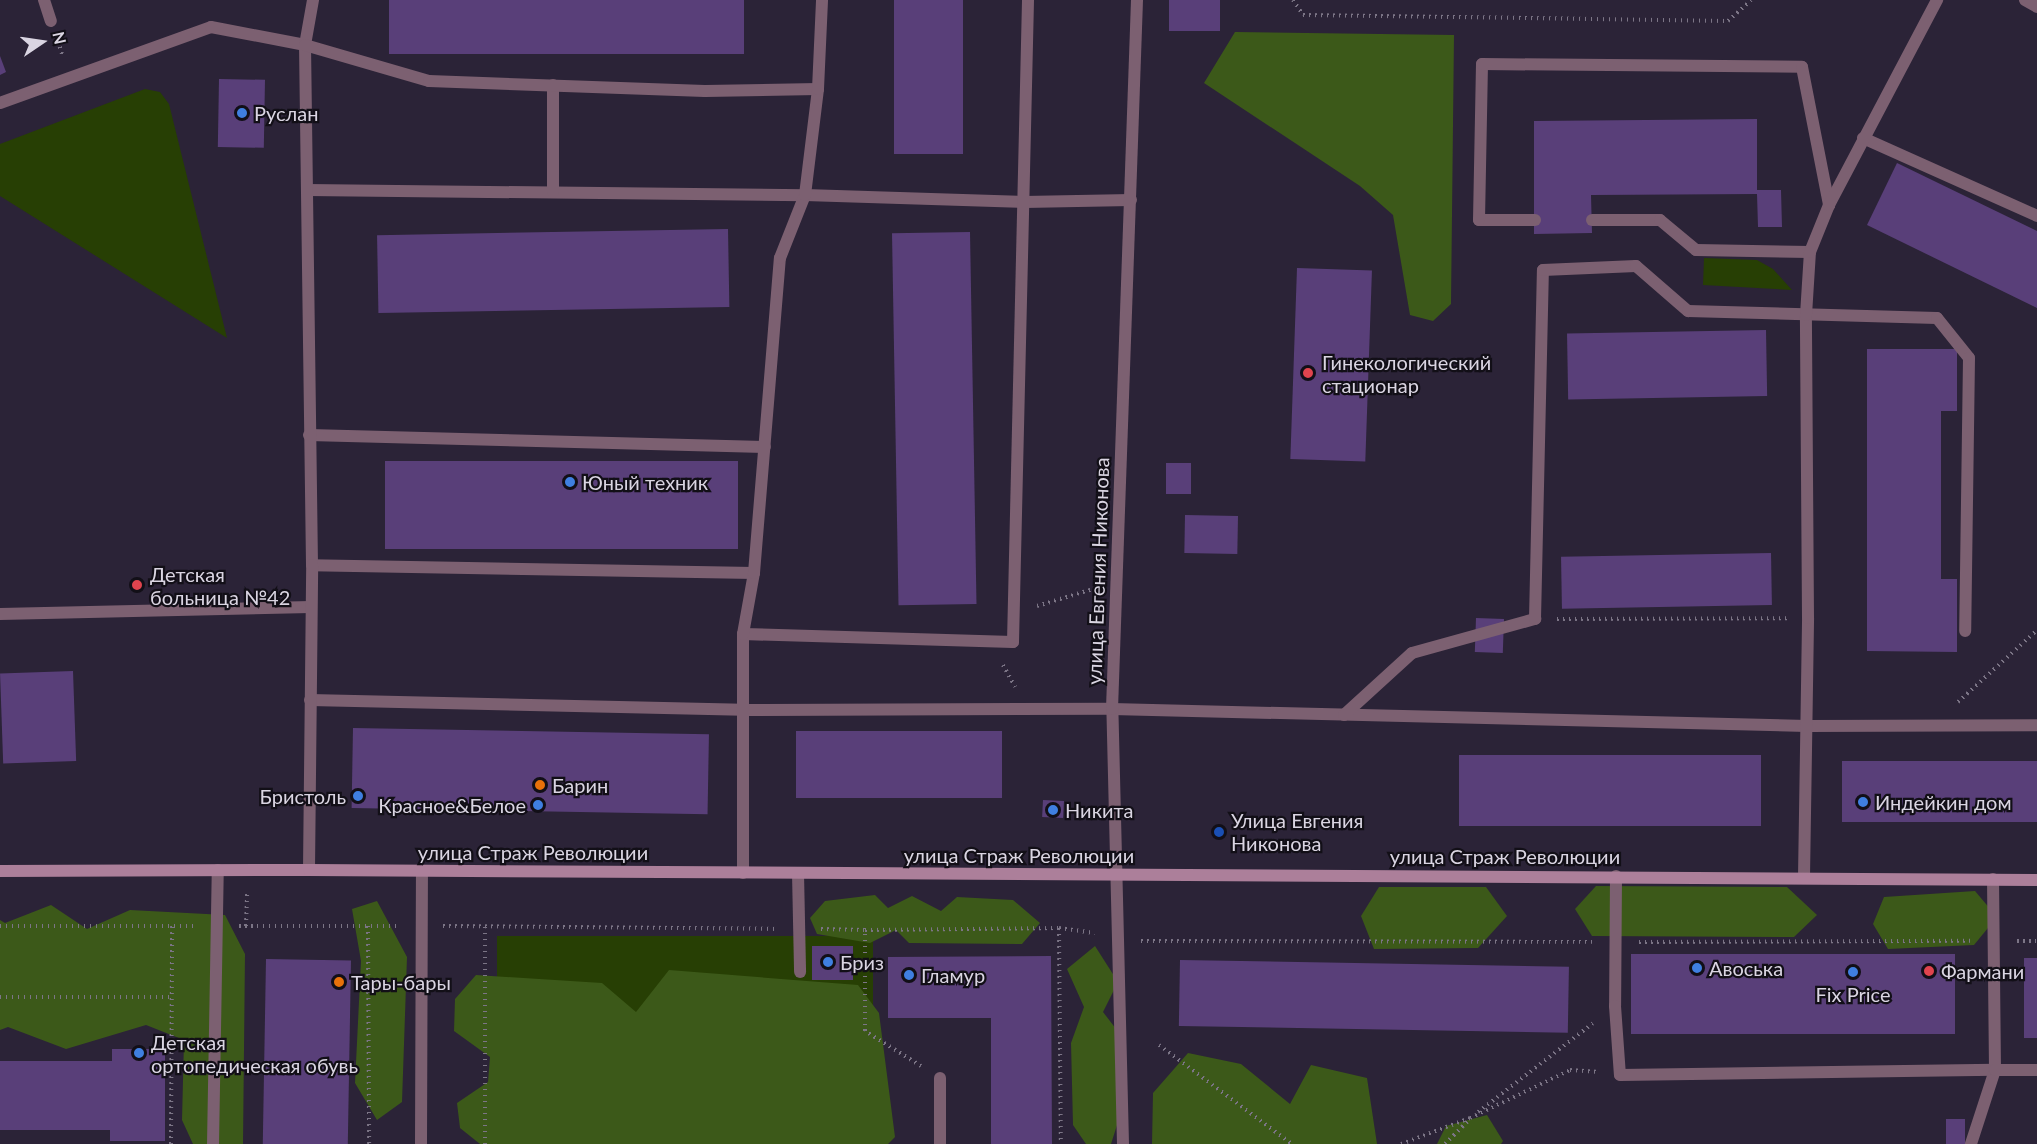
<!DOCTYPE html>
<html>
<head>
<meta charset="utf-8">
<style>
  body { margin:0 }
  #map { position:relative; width:2037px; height:1144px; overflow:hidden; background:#2b2337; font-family:Lato,sans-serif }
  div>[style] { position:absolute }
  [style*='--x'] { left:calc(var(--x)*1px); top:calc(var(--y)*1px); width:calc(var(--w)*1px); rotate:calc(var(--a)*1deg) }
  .green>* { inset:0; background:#273f04; transform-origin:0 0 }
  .forest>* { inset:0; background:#3c5919 }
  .building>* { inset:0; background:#593f79; transform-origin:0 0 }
  .path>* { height:4px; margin-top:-2px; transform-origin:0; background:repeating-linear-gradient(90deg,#7c7586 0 1.5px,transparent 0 6px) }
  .lane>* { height:12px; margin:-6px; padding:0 6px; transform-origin:6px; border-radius:6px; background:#7c6071 }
  .street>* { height:12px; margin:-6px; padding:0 6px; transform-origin:6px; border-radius:6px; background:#7c6071 }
  .secondary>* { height:12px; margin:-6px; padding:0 6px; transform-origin:6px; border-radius:6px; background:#ac7f9a }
  .dots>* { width:16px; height:16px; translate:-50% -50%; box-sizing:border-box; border:3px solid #120f17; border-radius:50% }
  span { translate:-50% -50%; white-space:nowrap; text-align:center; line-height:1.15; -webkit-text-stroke:4.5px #120f17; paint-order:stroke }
  .poi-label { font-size:20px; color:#dad5e2 }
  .left { translate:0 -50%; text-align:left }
  .right { translate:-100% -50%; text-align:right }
  .street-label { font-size:20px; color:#dad5e2 }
  .north { position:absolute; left:12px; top:12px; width:60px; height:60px; -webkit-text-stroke:4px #120f17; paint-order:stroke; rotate:77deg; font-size:16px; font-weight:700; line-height:24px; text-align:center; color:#dad5e2 }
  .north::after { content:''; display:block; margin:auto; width:21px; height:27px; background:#dad5e2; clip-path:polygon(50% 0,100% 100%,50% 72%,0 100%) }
</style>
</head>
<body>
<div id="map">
  <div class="green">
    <div style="clip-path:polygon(145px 89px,160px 92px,169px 104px,227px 338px,0 196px,0 144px)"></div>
    <div style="clip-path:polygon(1704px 258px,1757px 260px,1773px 269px,1792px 290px,1703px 285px)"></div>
    <div style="left:497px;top:936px;width:376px;height:208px"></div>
  </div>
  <div class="forest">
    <div style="clip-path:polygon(1235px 32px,1454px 35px,1451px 304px,1433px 321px,1410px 315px,1393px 215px,1360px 186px,1204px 83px)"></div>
    <div style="clip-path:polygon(1596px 886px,1787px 887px,1817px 915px,1794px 937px,1592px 936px,1575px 909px)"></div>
    <div style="clip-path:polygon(1379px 887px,1486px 887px,1507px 916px,1478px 948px,1374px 949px,1361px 916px)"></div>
    <div style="clip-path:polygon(1975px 891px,1997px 917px,1974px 945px,1888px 949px,1873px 924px,1884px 897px)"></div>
    <div style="clip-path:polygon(875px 895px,888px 908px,912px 896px,941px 911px,957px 897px,1013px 900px,1040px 923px,1022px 944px,909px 943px,896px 930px,870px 943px,817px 934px,810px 918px,825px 901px)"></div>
    <div style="clip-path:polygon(377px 901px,407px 957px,402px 1102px,377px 1120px,355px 1083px,361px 961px,352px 909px)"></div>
    <div style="clip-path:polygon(51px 905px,87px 929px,130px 910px,225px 915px,245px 954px,243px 1144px,193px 1144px,182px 1120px,184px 1040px,146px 1025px,66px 1049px,8px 1027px,0 1030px,0 920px,5px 923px)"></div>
    <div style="clip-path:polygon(1095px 946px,1118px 982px,1103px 1012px,1120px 1034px,1118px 1122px,1111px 1144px,1086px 1144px,1073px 1125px,1071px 1043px,1084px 1007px,1067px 969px)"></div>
    <div style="clip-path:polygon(669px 970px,858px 985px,879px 1013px,895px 1137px,888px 1144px,480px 1144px,460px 1128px,457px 1103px,488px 1082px,490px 1057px,454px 1031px,455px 999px,476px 975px,602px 983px,636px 1012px)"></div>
    <div style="clip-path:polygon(1188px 1053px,1241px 1064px,1290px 1104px,1311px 1065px,1367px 1078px,1377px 1144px,1152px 1144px,1153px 1093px)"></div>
    <div style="clip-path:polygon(1487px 1115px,1503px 1141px,1501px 1144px,1437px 1144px,1446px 1126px)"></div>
  </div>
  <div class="building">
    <div style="left:389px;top:0;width:355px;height:54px"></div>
    <div style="left:894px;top:0;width:69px;height:154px"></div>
    <div style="left:1169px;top:0;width:51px;height:31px"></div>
    <div style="clip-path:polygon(0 56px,6px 72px,0 75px)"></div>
    <div style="left:219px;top:79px;width:46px;height:68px;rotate:1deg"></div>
    <div style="clip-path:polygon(1757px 119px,1757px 190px,1781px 190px,1782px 227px,1758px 227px,1757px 194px,1591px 195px,1592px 233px,1534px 234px,1534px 121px)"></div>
    <div style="clip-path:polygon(1897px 163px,2037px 231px,2037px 308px,1867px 225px)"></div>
    <div style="left:728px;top:229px;width:78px;height:351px;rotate:89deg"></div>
    <div style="left:970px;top:232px;width:372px;height:78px;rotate:89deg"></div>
    <div style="left:1297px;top:268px;width:75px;height:191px;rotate:2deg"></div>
    <div style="left:1766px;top:330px;width:66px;height:199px;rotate:89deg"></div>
    <div style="clip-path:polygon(1867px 349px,1957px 349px,1957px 411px,1941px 411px,1941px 579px,1957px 579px,1957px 652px,1867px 651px)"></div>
    <div style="left:385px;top:461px;width:353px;height:88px"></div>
    <div style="left:1166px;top:463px;width:25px;height:31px"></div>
    <div style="left:1185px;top:515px;width:53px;height:38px;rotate:1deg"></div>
    <div style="left:1771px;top:553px;width:52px;height:210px;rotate:89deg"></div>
    <div style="left:1476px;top:618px;width:28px;height:34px;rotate:2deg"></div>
    <div style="left:73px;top:671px;width:90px;height:73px;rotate:88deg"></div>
    <div style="left:353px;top:728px;width:356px;height:80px;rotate:1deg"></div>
    <div style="left:1002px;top:731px;width:67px;height:206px;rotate:90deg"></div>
    <div style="left:1459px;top:755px;width:302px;height:71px"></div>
    <div style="left:2037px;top:761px;width:61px;height:195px;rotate:90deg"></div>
    <div style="left:1043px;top:800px;width:21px;height:17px;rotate:3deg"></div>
    <div style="left:812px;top:946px;width:41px;height:34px"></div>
    <div style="left:1631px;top:954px;width:324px;height:80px"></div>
    <div style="clip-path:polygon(1051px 956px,1052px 1144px,991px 1144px,991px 1018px,888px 1018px,888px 957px)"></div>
    <div style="left:2024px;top:958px;width:13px;height:80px"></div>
    <div style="left:266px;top:959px;width:85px;height:185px;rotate:1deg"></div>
    <div style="left:1180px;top:960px;width:389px;height:66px;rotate:1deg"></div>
    <div style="clip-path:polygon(112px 1049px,165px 1049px,165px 1141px,110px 1141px,110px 1130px,0 1130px,0 1061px,112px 1061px)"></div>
    <div style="left:1946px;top:1119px;width:19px;height:25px"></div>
  </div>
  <div class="path">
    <div style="--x:1293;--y:0;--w:18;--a:56"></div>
    <div style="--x:1303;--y:15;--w:425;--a:0.8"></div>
    <div style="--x:1728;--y:21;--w:31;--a:-42"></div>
    <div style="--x:58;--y:41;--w:17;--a:73"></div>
    <div style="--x:1037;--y:606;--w:59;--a:-16.9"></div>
    <div style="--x:1557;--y:619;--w:230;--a:-0.2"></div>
    <div style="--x:1003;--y:665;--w:25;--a:61"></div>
    <div style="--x:1958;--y:702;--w:107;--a:-42.3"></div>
    <div style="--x:0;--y:926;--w:193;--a:0"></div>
    <div style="--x:239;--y:926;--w:161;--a:0"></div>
    <div style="--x:246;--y:926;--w:32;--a:-88"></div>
    <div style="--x:368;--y:926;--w:218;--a:89.7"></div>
    <div style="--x:443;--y:926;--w:335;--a:0.5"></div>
    <div style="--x:1059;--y:928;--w:216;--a:89.5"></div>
    <div style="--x:821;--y:929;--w:44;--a:1.3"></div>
    <div style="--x:1141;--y:941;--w:451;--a:0.1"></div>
    <div style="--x:2017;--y:941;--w:20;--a:0"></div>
    <div style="--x:1639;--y:942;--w:331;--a:-0.2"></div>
    <div style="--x:0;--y:997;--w:171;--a:0"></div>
    <div style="--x:1159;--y:1045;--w:166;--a:36.7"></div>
    <div style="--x:921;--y:1066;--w:66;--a:-148"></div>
    <div style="--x:865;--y:1031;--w:101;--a:-90"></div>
    <div style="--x:865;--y:930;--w:194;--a:-0.6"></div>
    <div style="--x:1059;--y:928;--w:36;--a:8"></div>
    <div style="--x:1478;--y:1112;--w:145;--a:-37.7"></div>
    <div style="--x:171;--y:1144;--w:218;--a:-89.7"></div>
    <div style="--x:485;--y:1144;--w:218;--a:-90"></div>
    <div style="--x:1401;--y:1144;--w:74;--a:-20.6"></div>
    <div style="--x:1470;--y:1118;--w:111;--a:-25.6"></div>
    <div style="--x:1570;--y:1070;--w:26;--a:4"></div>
    <div style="--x:1445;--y:1144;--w:35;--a:-45"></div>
  </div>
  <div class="lane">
    <div style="--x:44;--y:0;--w:22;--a:72"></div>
    <div style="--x:2025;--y:0;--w:14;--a:30"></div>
    <div style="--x:0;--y:103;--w:224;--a:-19.8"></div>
    <div style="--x:211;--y:27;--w:96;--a:10.8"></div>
    <div style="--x:305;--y:45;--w:46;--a:-79.9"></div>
    <div style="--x:1863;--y:138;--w:191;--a:24.1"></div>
    <div style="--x:307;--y:190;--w:498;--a:0.6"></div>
    <div style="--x:805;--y:195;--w:219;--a:1.8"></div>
    <div style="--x:1024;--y:202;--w:107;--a:-1.1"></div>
    <div style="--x:553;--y:192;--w:107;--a:-90"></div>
    <div style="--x:1535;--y:220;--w:56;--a:180"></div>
    <div style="--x:1479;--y:220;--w:156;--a:-88.9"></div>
    <div style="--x:1482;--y:64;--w:320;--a:0.5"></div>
    <div style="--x:1802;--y:67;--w:141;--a:78.9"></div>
    <div style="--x:1592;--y:220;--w:68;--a:0"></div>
    <div style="--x:1660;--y:220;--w:47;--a:39.8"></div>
    <div style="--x:1696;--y:250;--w:114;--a:1"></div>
    <div style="--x:309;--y:435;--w:456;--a:1.5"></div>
    <div style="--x:754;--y:573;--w:442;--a:-179"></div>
    <div style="--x:312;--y:565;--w:520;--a:-90.77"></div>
    <div style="--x:305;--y:45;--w:129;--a:16.2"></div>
    <div style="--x:429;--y:81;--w:276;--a:2.1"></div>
    <div style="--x:705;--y:91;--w:113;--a:-1"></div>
    <div style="--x:0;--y:614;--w:311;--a:-1.3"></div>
    <div style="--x:743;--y:634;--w:270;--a:1.7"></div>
    <div style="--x:1013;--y:642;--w:642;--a:-88.66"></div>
    <div style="--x:310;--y:700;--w:432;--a:1.3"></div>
    <div style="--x:742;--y:710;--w:370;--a:-0.2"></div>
    <div style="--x:1112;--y:709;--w:695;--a:1.4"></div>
    <div style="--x:1807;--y:726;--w:230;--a:-0.2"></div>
    <div style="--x:1344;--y:715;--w:92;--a:-42.4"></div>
    <div style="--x:1412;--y:653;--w:128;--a:-15.5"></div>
    <div style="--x:1535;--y:619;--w:349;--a:-88.7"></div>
    <div style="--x:1543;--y:270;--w:93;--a:-2.5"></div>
    <div style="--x:1636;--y:266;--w:69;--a:40.9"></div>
    <div style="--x:1688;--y:311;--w:249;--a:1.6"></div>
    <div style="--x:1937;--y:318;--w:51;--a:51.3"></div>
    <div style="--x:1969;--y:358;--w:273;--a:90.8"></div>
    <div style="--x:309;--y:870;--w:305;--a:-89.4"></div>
    <div style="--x:743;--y:873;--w:239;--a:-90"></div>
    <div style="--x:743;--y:634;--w:62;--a:-79.8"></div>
    <div style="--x:754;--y:573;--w:316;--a:-85.3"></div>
    <div style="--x:780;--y:258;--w:68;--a:-68.4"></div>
    <div style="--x:805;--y:195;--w:107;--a:-83"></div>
    <div style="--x:818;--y:89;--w:89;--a:-87.4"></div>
    <div style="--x:798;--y:873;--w:99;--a:88.8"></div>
    <div style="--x:1616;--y:876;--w:130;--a:90.4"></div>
    <div style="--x:1615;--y:1006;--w:69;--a:85.9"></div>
    <div style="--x:1620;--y:1075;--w:375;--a:-0.8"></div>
    <div style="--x:1995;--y:1070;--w:78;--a:108"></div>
    <div style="--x:1993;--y:879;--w:191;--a:89.4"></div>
    <div style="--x:1995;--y:1070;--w:42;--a:0"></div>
    <div style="--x:940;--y:1078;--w:66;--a:90"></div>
    <div style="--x:213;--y:1144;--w:274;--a:-89"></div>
  </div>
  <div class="street">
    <div style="--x:1804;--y:877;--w:259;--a:-89.1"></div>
    <div style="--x:1808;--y:618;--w:303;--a:-90.4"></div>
    <div style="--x:1806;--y:315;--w:63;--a:-86.4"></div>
    <div style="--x:1810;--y:252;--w:51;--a:-68"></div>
    <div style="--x:1829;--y:205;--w:232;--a:-62.2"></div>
    <div style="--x:421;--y:1144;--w:272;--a:-89.8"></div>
    <div style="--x:1123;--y:1144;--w:435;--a:-91.4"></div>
    <div style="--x:1112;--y:709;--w:709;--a:-87.98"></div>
  </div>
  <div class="secondary">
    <div style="--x:0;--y:871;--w:309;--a:-0.2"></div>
    <div style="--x:309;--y:870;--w:1728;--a:0.33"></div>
  </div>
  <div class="dots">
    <div style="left:242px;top:113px;background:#3f7fe0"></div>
    <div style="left:1308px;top:373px;background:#e0444e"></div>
    <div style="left:570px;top:482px;background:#3f7fe0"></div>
    <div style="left:137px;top:585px;background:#e0444e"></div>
    <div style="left:540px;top:785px;background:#e8710a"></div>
    <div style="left:358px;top:796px;background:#3f7fe0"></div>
    <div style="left:1863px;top:802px;background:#3f7fe0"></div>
    <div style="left:538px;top:805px;background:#3f7fe0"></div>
    <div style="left:1053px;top:810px;background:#3f7fe0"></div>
    <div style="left:1219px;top:832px;background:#1a4fb4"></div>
    <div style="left:828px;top:962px;background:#3f7fe0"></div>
    <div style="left:1697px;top:968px;background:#3f7fe0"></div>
    <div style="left:1929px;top:971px;background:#e0444e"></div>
    <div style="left:1853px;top:972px;background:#3f7fe0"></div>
    <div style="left:909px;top:975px;background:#3f7fe0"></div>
    <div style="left:339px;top:982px;background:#e8710a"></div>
    <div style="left:139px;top:1053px;background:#3f7fe0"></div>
  </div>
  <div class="poi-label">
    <span class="left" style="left:254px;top:113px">Руслан</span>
    <span class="left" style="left:1322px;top:374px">Гинекологический<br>стационар</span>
    <span class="left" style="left:582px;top:482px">Юный техник</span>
    <span class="left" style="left:150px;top:586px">Детская<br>больница №42</span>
    <span class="left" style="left:552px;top:785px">Барин</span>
    <span class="right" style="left:346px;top:796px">Бристоль</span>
    <span class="left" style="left:1875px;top:802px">Индейкин дом</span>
    <span class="right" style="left:526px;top:805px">Красное&amp;Белое</span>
    <span class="left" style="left:1065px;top:810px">Никита</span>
    <span class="left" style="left:1231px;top:832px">Улица Евгения<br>Никонова</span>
    <span class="left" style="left:840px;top:962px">Бриз</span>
    <span class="left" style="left:1709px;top:968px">Авоська</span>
    <span class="left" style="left:1941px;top:971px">Фармани</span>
    <span class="left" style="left:921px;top:975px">Гламур</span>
    <span class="left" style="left:351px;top:982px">Тары-бары</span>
    <span style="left:1853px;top:994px">Fix Price</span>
    <span class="left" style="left:151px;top:1054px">Детская<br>ортопедическая обувь</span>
  </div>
  <div class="street-label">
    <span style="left:1098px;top:571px;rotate:-88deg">улица Евгения Никонова</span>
    <span style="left:533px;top:852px">улица Страж Революции</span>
    <span style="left:1019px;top:855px">улица Страж Революции</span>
    <span style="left:1505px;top:856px">улица Страж Революции</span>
  </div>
  <div class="north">N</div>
</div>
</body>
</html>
